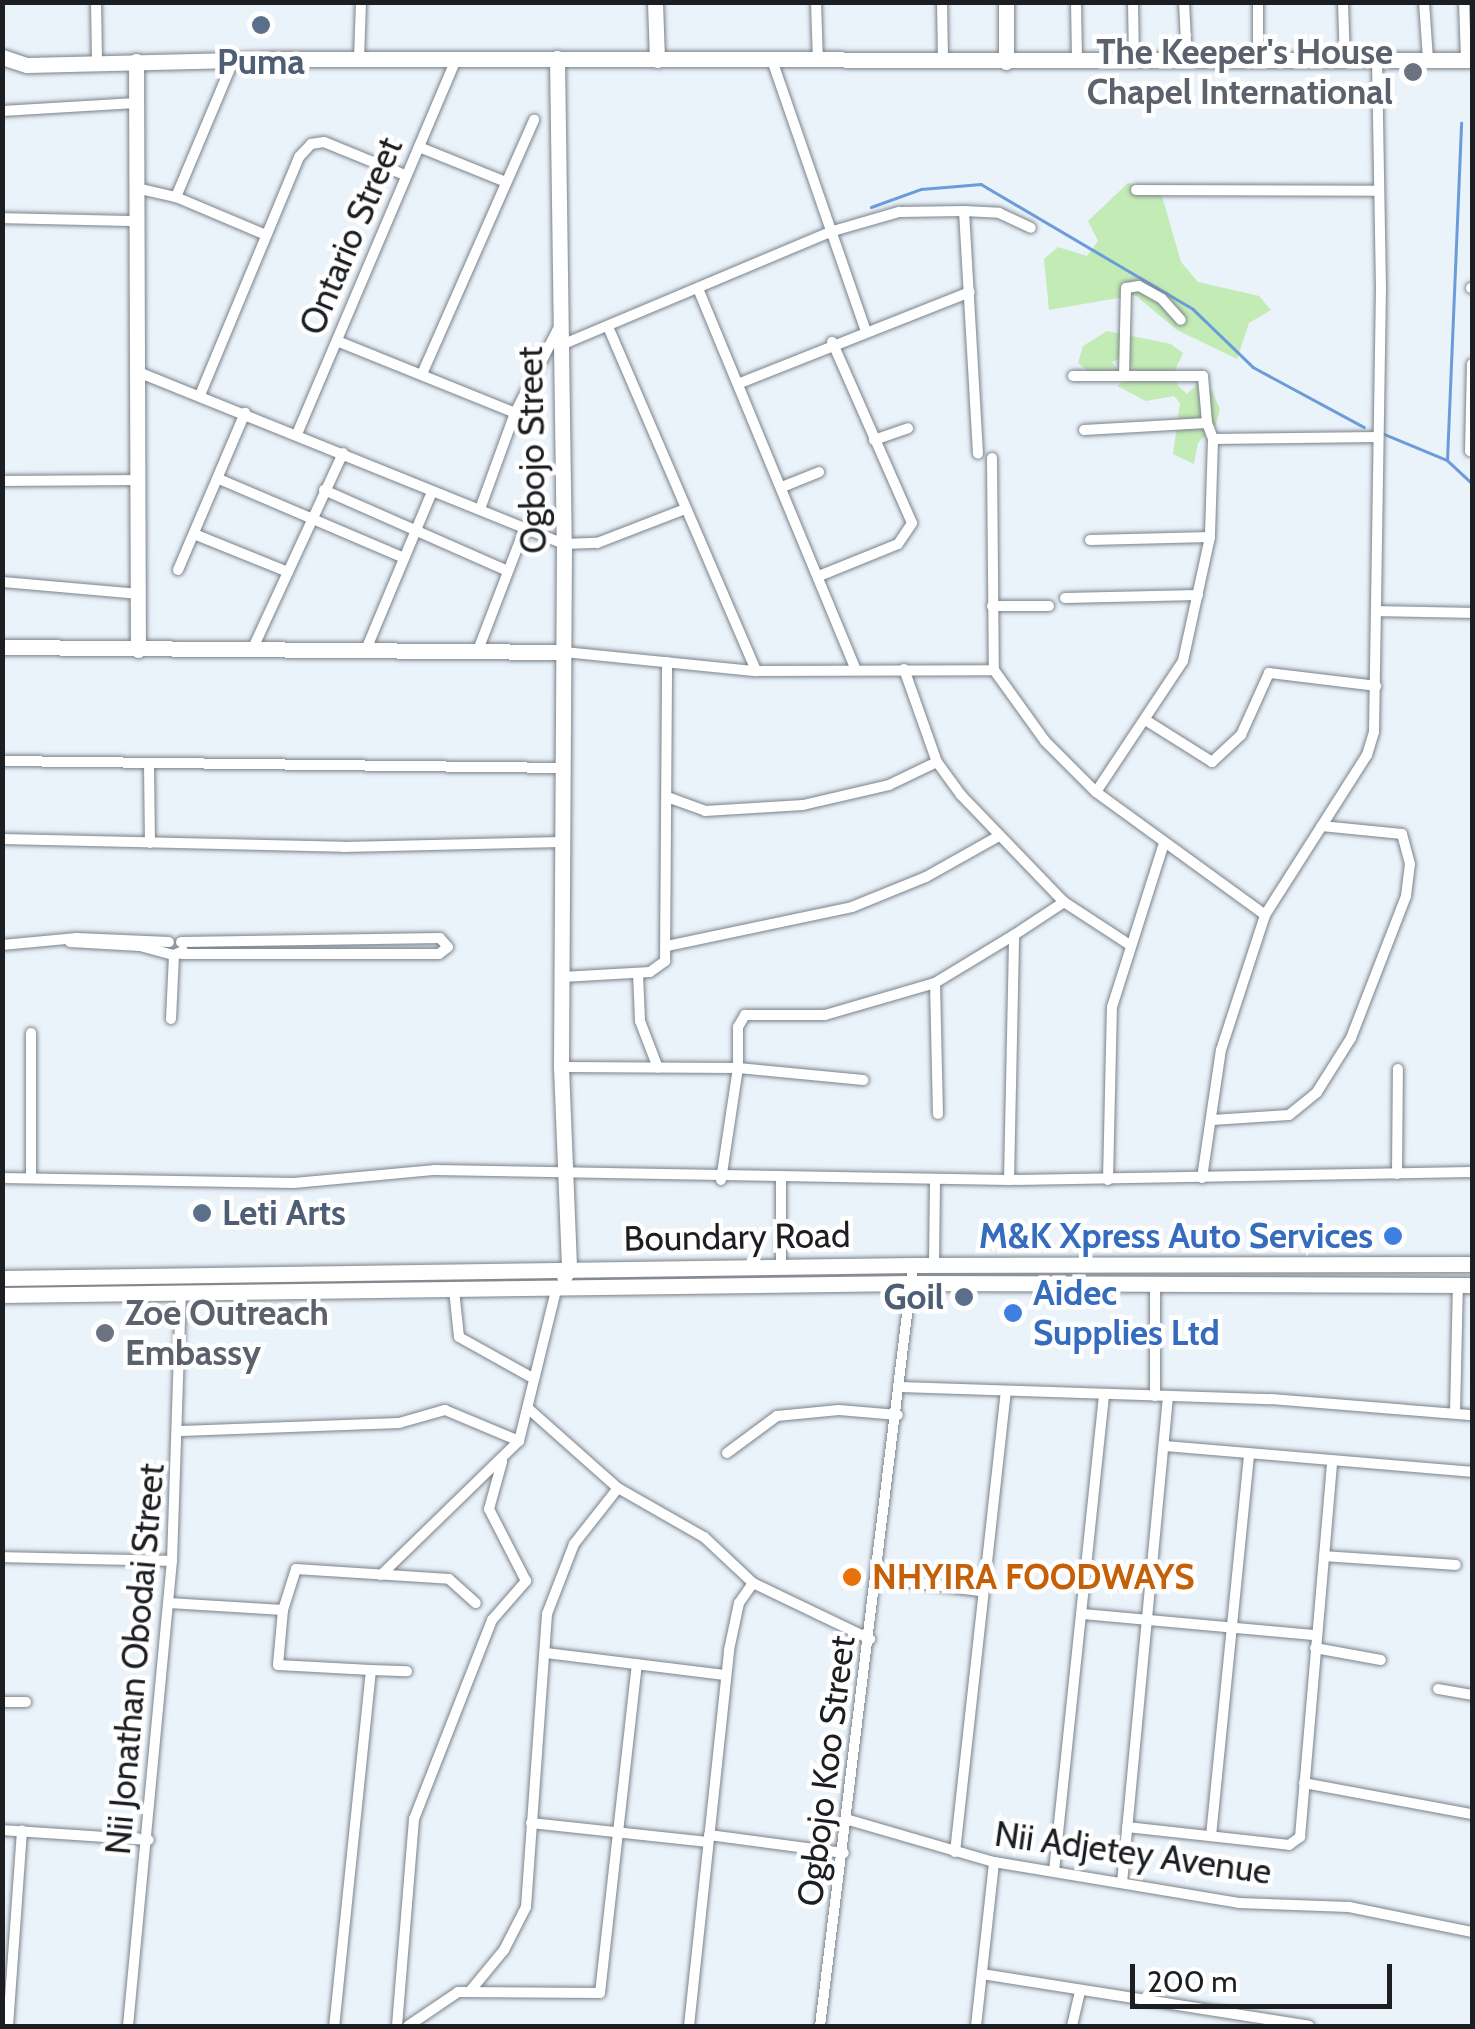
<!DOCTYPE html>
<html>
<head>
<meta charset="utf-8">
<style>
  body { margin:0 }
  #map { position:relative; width:1475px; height:2029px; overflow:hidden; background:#eaf2fa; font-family:Cabin,sans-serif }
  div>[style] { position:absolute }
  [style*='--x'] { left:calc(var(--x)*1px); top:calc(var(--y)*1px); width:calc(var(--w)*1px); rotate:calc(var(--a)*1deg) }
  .green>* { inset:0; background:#c3ebb6 }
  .stream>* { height:2.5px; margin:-1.25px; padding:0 1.25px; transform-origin:1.25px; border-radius:1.25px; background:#6b9cda }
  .roads { filter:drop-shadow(0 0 2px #7b8289) drop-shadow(0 0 2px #7b8289) }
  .street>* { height:10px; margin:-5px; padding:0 5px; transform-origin:5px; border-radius:5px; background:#fff }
  .secondary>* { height:15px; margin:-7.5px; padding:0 7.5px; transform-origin:7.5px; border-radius:7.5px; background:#fff }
  .dots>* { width:28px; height:28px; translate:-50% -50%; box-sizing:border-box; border:5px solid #fff; border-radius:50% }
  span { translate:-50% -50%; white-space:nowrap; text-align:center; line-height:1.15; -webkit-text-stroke:9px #fff; paint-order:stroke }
  .worship-label { font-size:35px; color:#5b616d; font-weight:700 }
  .right { translate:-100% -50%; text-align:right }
  .left { translate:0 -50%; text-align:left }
  .service-label { font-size:35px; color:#4e5e75; font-weight:700 }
  .street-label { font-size:35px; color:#1c1e21 }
  .shop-label { font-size:35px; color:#366cbe; font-weight:700 }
  .food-label { font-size:35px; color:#c56008; font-weight:700 }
  .frame { position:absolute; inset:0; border:5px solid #1c1e21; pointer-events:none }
  .scale { position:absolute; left:1130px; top:1964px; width:262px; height:45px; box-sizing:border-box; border:5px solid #1c1e21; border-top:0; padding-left:12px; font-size:30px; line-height:35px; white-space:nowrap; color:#1c1e21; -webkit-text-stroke:8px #fff; paint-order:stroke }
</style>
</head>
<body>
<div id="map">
  <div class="green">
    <div style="clip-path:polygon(1128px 183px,1160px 189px,1181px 262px,1198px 282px,1259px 296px,1271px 310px,1249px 323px,1237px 359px,1177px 330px,1135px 295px,1049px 310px,1044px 259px,1058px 247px,1087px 256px,1098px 241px,1088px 221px)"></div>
    <div style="clip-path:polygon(1107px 331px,1171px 344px,1183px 353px,1174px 372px,1178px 386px,1187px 394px,1201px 381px,1212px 391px,1220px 409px,1216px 424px,1198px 443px,1194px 464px,1173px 454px,1180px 403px,1174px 396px,1146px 401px,1117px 386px,1132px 374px,1133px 367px,1119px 359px,1112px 362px,1120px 374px,1089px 372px,1078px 363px,1083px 346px)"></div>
  </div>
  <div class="stream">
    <div style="--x:871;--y:207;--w:53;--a:-19.8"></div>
    <div style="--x:921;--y:189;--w:60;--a:-4.8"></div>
    <div style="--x:981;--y:184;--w:246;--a:30.5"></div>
    <div style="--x:1193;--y:309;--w:83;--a:44"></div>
    <div style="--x:1253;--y:367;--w:126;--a:28.4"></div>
    <div style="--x:1384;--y:434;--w:68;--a:22.4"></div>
    <div style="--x:1447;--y:460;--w:34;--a:43"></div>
    <div style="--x:1447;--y:460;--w:337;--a:-87.6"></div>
  </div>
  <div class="roads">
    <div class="street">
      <div style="--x:96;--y:2;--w:60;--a:89"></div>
      <div style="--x:816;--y:2;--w:59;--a:88.1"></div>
      <div style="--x:942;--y:2;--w:59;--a:89"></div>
      <div style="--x:1076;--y:2;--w:59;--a:89"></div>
      <div style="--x:1133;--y:2;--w:59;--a:89"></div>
      <div style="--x:1184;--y:2;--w:59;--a:87.1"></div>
      <div style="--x:1258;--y:2;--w:59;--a:90"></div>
      <div style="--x:1343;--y:2;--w:60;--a:88.1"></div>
      <div style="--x:1424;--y:2;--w:57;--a:86"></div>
      <div style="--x:1464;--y:2;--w:58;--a:88"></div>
      <div style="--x:234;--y:59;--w:150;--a:112.8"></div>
      <div style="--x:176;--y:197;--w:98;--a:22.9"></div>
      <div style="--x:359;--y:59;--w:57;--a:-88"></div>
      <div style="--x:772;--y:60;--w:285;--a:70.9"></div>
      <div style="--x:2;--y:111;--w:134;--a:-3.4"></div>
      <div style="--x:419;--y:147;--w:91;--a:22"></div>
      <div style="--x:136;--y:188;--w:41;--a:12.7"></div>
      <div style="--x:1136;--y:190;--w:242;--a:0.2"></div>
      <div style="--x:964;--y:211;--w:35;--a:3"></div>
      <div style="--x:999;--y:213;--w:35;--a:25"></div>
      <div style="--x:2;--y:218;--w:134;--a:1.3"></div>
      <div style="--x:1471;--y:288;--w:1;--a:0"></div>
      <div style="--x:699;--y:291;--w:410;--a:67.5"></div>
      <div style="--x:609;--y:329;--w:372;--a:66.7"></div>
      <div style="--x:337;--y:341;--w:192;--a:22"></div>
      <div style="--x:559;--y:346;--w:297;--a:-22.8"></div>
      <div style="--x:833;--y:231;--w:69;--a:-16.1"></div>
      <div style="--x:899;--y:212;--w:65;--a:-0.9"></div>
      <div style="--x:964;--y:211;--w:243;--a:86.7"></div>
      <div style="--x:138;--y:372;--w:459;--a:22"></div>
      <div style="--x:564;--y:544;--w:33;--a:-2"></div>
      <div style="--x:597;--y:543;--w:94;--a:-21.1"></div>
      <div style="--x:422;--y:374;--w:278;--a:-66.2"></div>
      <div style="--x:1073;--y:376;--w:130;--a:0"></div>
      <div style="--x:1203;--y:376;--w:47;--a:85.1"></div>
      <div style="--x:1124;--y:376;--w:88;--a:-88.7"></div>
      <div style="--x:1126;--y:288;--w:13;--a:-9"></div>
      <div style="--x:1139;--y:286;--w:26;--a:29"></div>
      <div style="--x:1162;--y:299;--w:28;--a:48"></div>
      <div style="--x:740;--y:383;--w:247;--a:-21.6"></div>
      <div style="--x:200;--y:395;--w:258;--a:-67.4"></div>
      <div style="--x:299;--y:157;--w:18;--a:-47"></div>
      <div style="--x:311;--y:144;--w:13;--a:-9"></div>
      <div style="--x:324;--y:142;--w:87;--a:22.2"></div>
      <div style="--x:1084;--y:430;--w:123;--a:-3.3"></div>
      <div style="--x:1207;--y:423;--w:17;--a:69"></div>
      <div style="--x:1213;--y:439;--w:98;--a:91.8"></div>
      <div style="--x:1210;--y:537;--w:127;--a:102.3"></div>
      <div style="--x:1183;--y:661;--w:157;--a:123.6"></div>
      <div style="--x:297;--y:434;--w:406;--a:-67"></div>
      <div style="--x:1213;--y:439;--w:165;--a:-0.7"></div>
      <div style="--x:874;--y:440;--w:36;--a:-19"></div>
      <div style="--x:1470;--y:451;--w:87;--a:-88.7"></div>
      <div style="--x:992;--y:458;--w:212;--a:89.5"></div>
      <div style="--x:994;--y:670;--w:87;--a:54.3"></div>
      <div style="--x:1045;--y:741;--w:72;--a:45"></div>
      <div style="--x:1096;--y:792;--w:209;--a:36"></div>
      <div style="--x:219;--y:479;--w:201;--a:23.1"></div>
      <div style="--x:2;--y:481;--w:137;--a:-0.4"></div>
      <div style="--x:782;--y:487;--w:40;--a:-22"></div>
      <div style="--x:324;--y:490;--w:198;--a:23.8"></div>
      <div style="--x:480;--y:509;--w:102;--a:-70"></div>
      <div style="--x:515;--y:413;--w:97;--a:-62.9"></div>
      <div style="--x:194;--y:534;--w:101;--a:22"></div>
      <div style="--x:1090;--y:540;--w:120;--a:-1.4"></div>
      <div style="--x:178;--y:570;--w:171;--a:-66.9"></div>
      <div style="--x:819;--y:576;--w:85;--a:-22.1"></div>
      <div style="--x:898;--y:544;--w:25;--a:-56"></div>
      <div style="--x:912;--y:523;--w:198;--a:-113.8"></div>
      <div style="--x:2;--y:582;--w:139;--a:5"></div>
      <div style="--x:1065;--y:598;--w:133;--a:-1.3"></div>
      <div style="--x:992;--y:606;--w:57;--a:0"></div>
      <div style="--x:1377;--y:611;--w:95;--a:1.2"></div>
      <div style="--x:252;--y:650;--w:217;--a:-65.2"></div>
      <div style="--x:478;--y:650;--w:129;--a:-69"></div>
      <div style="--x:365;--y:652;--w:173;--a:-67.3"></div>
      <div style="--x:564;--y:652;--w:193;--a:5.7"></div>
      <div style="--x:756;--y:671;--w:238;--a:-0.2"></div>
      <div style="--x:904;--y:669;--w:99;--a:70.5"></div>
      <div style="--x:937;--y:762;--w:41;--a:54"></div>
      <div style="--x:961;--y:795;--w:149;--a:46.1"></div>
      <div style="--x:1064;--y:902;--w:79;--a:33.1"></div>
      <div style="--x:1147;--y:721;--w:77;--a:32.2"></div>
      <div style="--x:1212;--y:762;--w:40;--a:-43"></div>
      <div style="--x:1241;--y:735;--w:68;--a:-65.7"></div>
      <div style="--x:1269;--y:673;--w:108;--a:6.9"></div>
      <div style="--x:2;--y:761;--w:561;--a:0.71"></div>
      <div style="--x:149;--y:764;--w:79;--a:89.3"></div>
      <div style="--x:670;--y:798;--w:37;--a:20"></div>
      <div style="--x:705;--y:811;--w:98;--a:-3.5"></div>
      <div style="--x:803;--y:805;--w:88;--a:-13.1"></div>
      <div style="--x:889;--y:785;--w:53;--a:-25.6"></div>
      <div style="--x:2;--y:839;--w:341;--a:1.3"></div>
      <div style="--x:343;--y:847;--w:219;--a:-1.3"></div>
      <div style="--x:70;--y:942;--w:70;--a:3.3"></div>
      <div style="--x:140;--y:946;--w:35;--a:15"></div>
      <div style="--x:174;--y:955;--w:10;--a:-24"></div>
      <div style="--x:2;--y:945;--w:75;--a:-5.3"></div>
      <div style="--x:77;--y:938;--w:92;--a:2.5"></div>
      <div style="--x:667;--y:946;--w:189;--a:-11.9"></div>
      <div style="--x:852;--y:907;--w:80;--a:-22.1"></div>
      <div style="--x:926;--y:877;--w:81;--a:-29.4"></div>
      <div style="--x:181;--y:954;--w:258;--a:0"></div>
      <div style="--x:439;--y:954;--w:11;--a:-38"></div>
      <div style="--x:448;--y:947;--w:12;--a:-132"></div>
      <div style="--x:440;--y:938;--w:259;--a:179.1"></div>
      <div style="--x:638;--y:973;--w:48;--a:87.6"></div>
      <div style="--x:640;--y:1021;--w:50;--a:69"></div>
      <div style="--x:562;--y:977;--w:88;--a:-3.3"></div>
      <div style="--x:650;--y:972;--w:19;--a:-36"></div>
      <div style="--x:665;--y:961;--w:299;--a:-89.6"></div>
      <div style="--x:935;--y:983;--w:131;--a:88.7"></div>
      <div style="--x:171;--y:1019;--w:64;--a:-87.3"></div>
      <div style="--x:31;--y:1033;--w:144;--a:90"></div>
      <div style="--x:561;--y:1067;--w:177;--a:0.3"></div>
      <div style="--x:738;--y:1068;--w:126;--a:5.5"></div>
      <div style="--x:1212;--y:1120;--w:77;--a:-3.7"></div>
      <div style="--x:1289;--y:1115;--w:36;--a:-39"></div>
      <div style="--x:1317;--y:1092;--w:64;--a:-57.8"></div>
      <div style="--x:1351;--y:1038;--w:152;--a:-68.8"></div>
      <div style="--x:1406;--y:896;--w:32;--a:-83"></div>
      <div style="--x:1410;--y:864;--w:31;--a:-105"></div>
      <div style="--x:1402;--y:834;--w:81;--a:-174.4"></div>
      <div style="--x:1397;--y:1174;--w:105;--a:-89.5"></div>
      <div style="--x:2;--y:1178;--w:292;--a:1"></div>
      <div style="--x:294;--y:1183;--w:142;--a:-5.3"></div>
      <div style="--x:435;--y:1170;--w:574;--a:1"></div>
      <div style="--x:1009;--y:1180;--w:463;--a:-1"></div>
      <div style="--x:1202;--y:1178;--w:129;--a:-81.6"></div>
      <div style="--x:1221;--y:1050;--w:142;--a:-71.9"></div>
      <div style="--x:1265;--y:915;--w:190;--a:-57.5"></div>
      <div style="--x:1367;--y:755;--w:24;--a:-73"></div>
      <div style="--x:1374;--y:732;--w:443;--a:-89.1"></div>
      <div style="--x:1381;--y:289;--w:227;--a:-91"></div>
      <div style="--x:721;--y:1180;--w:113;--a:-81.4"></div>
      <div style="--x:738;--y:1068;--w:41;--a:-90"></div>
      <div style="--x:738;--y:1027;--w:14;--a:-60"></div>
      <div style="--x:745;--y:1015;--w:80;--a:0"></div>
      <div style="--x:825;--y:1015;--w:115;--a:-16.2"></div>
      <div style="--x:935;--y:983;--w:92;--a:-31.3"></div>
      <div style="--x:1009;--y:1180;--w:245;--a:-88.8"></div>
      <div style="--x:1014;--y:935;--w:60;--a:-33.4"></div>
      <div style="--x:1108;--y:1180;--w:173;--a:-88.7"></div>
      <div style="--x:1112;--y:1007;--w:169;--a:-72.4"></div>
      <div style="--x:781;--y:1181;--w:86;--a:90"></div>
      <div style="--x:934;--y:1264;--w:83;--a:-89.3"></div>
      <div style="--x:1155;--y:1282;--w:114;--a:90"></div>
      <div style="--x:454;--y:1290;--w:47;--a:83.9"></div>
      <div style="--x:459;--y:1337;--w:82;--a:29.1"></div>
      <div style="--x:900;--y:1387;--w:371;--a:1.9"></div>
      <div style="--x:1271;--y:1399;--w:202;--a:4.6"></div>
      <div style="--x:530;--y:1410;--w:118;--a:41.6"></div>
      <div style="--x:618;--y:1488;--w:99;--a:29.7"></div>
      <div style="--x:704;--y:1537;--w:67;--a:43.2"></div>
      <div style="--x:753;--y:1583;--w:130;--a:25.6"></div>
      <div style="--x:1455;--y:1413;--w:128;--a:-88.7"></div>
      <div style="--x:181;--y:1431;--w:218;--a:-2.1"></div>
      <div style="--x:399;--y:1423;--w:48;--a:-15.8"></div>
      <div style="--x:445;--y:1410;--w:80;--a:22.7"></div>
      <div style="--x:1164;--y:1446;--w:309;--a:4.8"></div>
      <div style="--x:727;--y:1453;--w:62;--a:-36.5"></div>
      <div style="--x:777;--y:1416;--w:62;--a:-5.5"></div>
      <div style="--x:839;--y:1410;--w:59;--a:4.8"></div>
      <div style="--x:1324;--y:1556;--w:132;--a:3.9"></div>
      <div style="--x:2;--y:1557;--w:170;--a:1.3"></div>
      <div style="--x:381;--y:1575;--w:192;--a:-44.2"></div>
      <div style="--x:519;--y:1441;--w:155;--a:-76.2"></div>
      <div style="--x:878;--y:1578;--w:103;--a:7.3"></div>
      <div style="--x:169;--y:1603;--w:114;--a:3.5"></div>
      <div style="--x:283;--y:1610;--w:43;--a:-72.4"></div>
      <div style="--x:296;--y:1569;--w:153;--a:3.7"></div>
      <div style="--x:449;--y:1579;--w:36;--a:42"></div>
      <div style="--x:283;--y:1610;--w:55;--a:95.2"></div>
      <div style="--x:278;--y:1665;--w:93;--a:3.1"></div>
      <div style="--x:371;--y:1670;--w:358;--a:95.9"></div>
      <div style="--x:1083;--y:1614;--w:234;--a:5.2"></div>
      <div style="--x:1315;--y:1648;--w:67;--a:10.3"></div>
      <div style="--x:546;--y:1653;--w:180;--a:7"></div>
      <div style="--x:371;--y:1670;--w:36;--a:2"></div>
      <div style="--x:1438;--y:1689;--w:35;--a:10"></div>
      <div style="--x:2;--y:1702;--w:24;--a:0"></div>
      <div style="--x:1304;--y:1783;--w:171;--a:10.5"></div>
      <div style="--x:849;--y:1820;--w:151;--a:16.2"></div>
      <div style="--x:994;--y:1862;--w:248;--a:9.5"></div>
      <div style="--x:1239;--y:1903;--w:110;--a:2.1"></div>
      <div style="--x:1349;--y:1907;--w:126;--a:11.5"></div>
      <div style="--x:531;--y:1823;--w:178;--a:6.1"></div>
      <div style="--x:1127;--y:1827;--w:163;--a:6.3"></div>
      <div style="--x:1289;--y:1845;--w:14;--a:-36"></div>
      <div style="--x:1300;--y:1837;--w:376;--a:-85.1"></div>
      <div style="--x:2;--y:1830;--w:147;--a:3.9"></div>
      <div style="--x:709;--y:1835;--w:136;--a:7.6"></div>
      <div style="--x:1211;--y:1836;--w:384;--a:-84.3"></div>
      <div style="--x:955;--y:1852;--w:463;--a:-83.7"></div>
      <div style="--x:1054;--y:1871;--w:478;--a:-84"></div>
      <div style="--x:1122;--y:1883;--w:489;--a:-84.6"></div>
      <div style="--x:982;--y:1974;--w:331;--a:9"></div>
      <div style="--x:471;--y:1990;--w:52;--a:-50.5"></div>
      <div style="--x:504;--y:1950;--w:48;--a:-62.9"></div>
      <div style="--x:526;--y:1907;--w:294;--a:-85.9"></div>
      <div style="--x:547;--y:1614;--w:75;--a:-68.9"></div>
      <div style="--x:574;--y:1544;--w:71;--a:-51.8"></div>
      <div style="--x:8;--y:2026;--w:196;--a:-85.9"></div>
      <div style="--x:128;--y:2026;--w:467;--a:-84.6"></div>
      <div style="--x:172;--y:1561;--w:267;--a:-88.1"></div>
      <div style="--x:397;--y:2026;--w:208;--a:-85.3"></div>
      <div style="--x:414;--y:1819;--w:214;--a:-68.6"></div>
      <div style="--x:492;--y:1620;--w:52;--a:-48.9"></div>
      <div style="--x:526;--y:1581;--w:81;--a:-117.2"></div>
      <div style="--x:489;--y:1509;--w:49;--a:-74.5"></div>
      <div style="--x:408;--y:2026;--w:60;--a:-34.2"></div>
      <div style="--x:458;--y:1992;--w:142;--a:0.4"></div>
      <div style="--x:600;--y:1993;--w:331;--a:-83.6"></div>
      <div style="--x:689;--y:2026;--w:378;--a:-83.9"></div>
      <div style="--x:729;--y:1650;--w:48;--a:-78"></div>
      <div style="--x:739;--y:1603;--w:24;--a:-55"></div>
      <div style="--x:820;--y:2026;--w:767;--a:-83.03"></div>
      <div style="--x:976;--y:2026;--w:165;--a:-83.7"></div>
      <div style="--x:1072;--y:2026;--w:37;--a:-77"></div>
    </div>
    <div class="secondary">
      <div style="--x:655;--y:2;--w:58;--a:88"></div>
      <div style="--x:1006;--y:2;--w:60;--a:90"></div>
      <div style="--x:2;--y:57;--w:26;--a:18"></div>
      <div style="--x:27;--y:65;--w:240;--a:-1.4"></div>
      <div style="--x:267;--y:59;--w:1205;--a:0.05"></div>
      <div style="--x:557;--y:58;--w:486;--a:89.2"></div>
      <div style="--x:564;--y:544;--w:523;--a:90.33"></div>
      <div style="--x:561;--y:1067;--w:201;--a:87.7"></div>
      <div style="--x:569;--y:1268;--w:10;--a:119"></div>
      <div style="--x:136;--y:61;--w:589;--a:89.81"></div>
      <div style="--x:2;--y:647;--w:562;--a:0.51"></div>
      <div style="--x:2;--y:1278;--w:911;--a:-0.82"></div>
      <div style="--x:913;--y:1265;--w:559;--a:-0.1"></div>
      <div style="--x:2;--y:1295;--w:909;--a:-0.76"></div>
      <div style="--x:911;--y:1283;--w:561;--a:0.2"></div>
    </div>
  </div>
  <div class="dots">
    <div style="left:261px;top:25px;background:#5c6f8a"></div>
    <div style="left:1413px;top:72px;background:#6b7280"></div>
    <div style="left:202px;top:1213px;background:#5c6f8a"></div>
    <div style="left:1393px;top:1236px;background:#3f7fe0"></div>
    <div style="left:964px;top:1297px;background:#5c6f8a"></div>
    <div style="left:1013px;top:1313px;background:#3f7fe0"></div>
    <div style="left:105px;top:1333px;background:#6b7280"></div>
    <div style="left:852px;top:1577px;background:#e8710a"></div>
  </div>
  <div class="worship-label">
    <span class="right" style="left:1393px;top:72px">The Keeper's House<br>Chapel International</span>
    <span class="left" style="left:125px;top:1333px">Zoe Outreach<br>Embassy</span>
  </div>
  <div class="service-label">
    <span style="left:261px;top:62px">Puma</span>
    <span class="left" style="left:222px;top:1213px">Leti Arts</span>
    <span class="right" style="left:944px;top:1297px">Goil</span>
  </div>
  <div class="street-label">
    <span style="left:351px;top:236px;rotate:-67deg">Ontario Street</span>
    <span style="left:532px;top:450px;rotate:-91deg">Ogbojo Street</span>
    <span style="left:737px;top:1237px;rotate:-1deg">Boundary Road</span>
    <span style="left:135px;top:1659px;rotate:-85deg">Nii Jonathan Obodai Street</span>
    <span style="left:826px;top:1771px;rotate:-83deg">Ogbojo Koo Street</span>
    <span style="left:1133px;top:1853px;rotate:8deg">Nii Adjetey Avenue</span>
  </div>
  <div class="shop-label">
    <span class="right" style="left:1373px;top:1236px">M&amp;K Xpress Auto Services</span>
    <span class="left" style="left:1033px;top:1313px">Aidec<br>Supplies Ltd</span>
  </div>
  <div class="food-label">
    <span class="left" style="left:872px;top:1577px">NHYIRA FOODWAYS</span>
  </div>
  <div class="frame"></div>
  <div class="scale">200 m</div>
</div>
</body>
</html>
